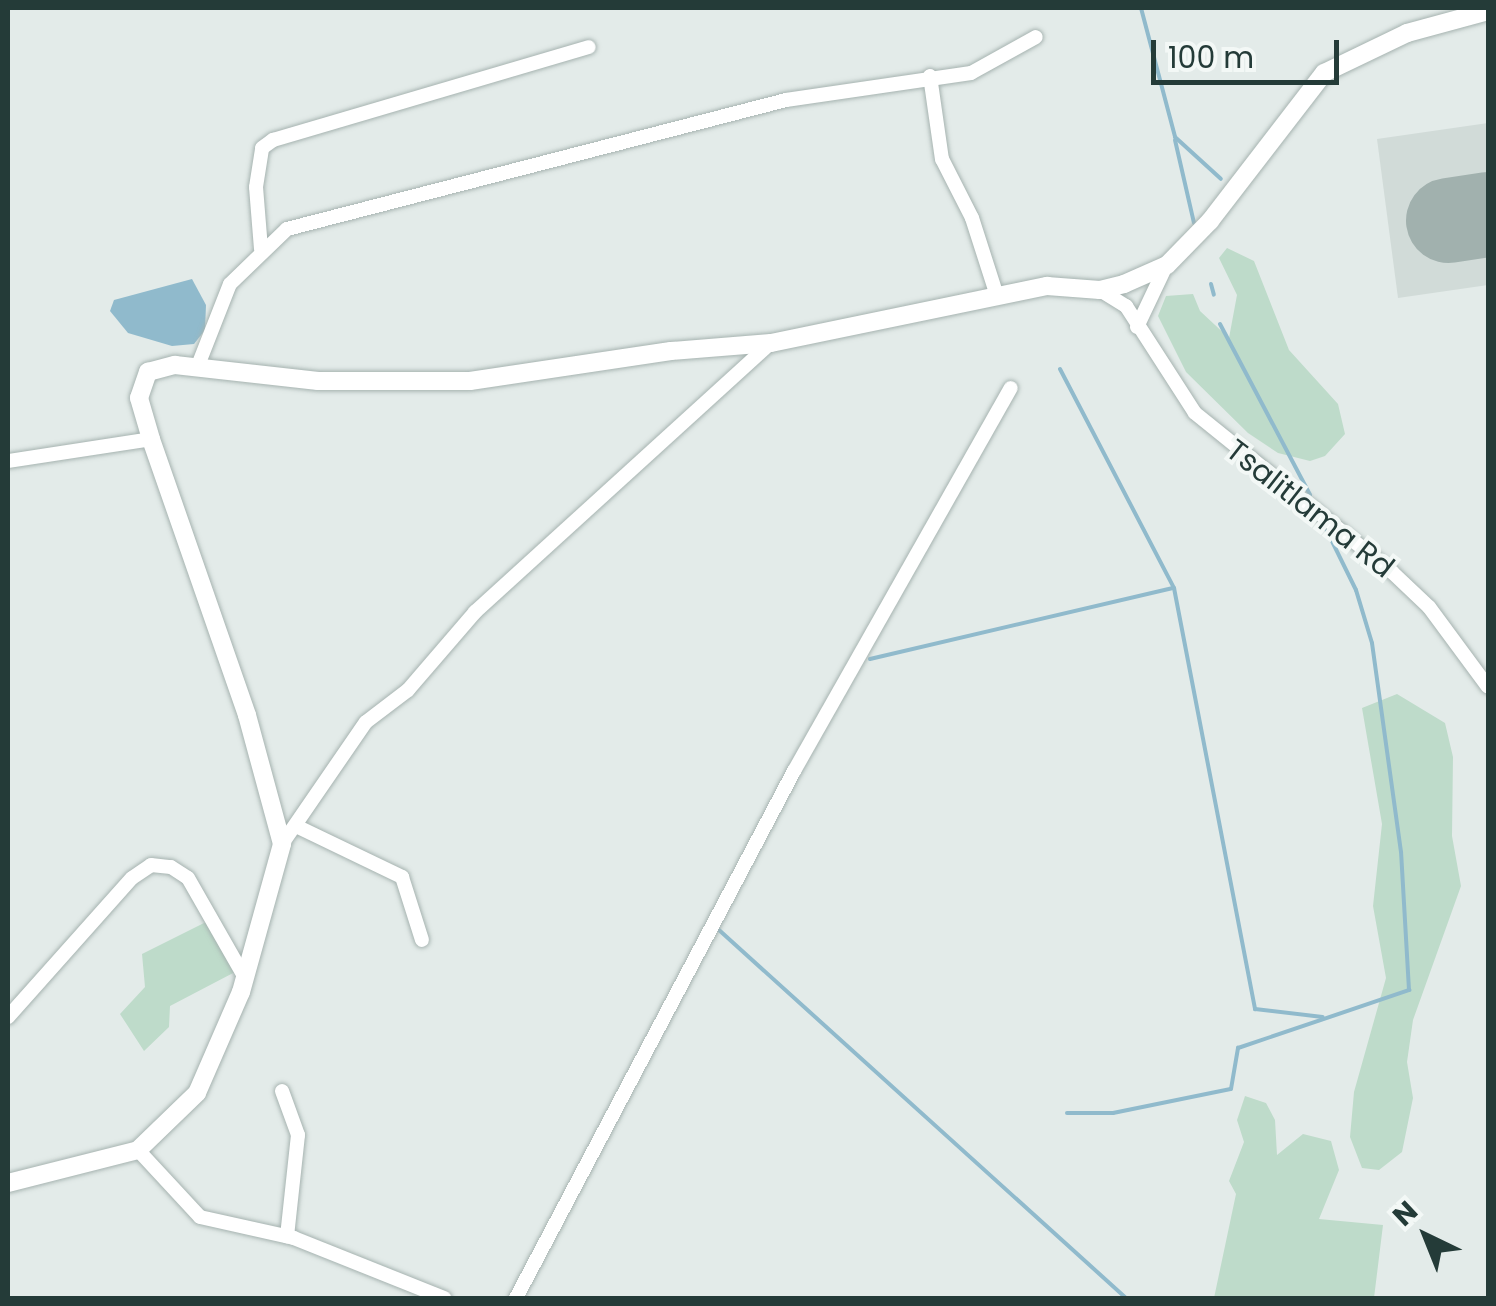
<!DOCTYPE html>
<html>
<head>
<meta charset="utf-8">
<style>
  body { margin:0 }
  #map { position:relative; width:1496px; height:1306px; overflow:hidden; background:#e3ebe9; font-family:Poppins,sans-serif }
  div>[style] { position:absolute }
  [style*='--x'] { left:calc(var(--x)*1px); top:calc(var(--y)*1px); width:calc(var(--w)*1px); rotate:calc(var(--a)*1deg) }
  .built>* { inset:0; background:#d1dbd8 }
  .green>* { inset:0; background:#bedbca }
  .water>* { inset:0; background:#90bacc }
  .stream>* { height:4px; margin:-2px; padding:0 2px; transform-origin:2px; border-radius:2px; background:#90bacc }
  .runway>* { height:85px; margin:-42.5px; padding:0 42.5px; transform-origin:42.5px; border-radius:42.5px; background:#a1b1ae }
  .roads { filter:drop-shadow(0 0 2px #a6b3b0) drop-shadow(0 0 2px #a6b3b0) }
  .minor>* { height:14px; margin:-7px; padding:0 7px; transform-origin:7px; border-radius:7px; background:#fff }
  .tertiary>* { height:18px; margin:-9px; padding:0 9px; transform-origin:9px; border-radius:9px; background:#fff }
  span { translate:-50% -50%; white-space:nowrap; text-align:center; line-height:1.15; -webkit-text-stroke:8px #f3f8f6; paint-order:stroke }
  .street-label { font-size:30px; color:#243b38 }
  .frame { position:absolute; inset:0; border:10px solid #243b38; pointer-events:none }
  .north { position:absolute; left:1376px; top:1186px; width:100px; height:100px; -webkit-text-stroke:8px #f3f8f6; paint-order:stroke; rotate:317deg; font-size:28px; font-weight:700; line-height:40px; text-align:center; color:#243b38 }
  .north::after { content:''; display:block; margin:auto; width:35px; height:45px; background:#243b38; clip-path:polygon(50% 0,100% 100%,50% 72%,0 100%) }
  .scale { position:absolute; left:1151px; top:40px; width:188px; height:45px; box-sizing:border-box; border:5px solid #243b38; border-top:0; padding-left:12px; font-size:30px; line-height:35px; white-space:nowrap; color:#243b38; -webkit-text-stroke:8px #f3f8f6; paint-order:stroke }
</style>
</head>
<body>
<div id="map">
  <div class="built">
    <div style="clip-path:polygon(1488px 123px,1488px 285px,1398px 298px,1377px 139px)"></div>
  </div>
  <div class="green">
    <div style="clip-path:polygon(1227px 248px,1254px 261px,1289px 350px,1338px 404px,1345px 434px,1325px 456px,1310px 461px,1278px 453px,1248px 433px,1186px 372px,1158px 316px,1166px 296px,1193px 294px,1200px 311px,1229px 338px,1237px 295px,1219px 258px)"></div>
    <div style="clip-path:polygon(1397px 694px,1445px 723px,1453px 757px,1452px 836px,1461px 886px,1413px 1020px,1407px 1062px,1413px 1098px,1402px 1152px,1379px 1170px,1362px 1168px,1350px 1137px,1354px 1092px,1386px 978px,1373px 906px,1382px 824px,1362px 708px)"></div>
    <div style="clip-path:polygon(206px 922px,235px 972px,170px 1006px,169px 1027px,144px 1051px,120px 1014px,145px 987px,142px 954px)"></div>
    <div style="clip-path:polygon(1245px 1096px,1266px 1103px,1275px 1120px,1277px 1155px,1303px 1134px,1331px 1141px,1339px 1170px,1319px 1219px,1383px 1225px,1374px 1298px,1214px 1298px,1236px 1194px,1229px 1181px,1244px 1142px,1237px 1120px)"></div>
  </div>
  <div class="water">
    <div style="clip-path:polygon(192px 279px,206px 305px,205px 330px,194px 344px,172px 346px,128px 333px,110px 311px,114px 300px)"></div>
  </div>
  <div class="stream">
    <div style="--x:1141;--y:8;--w:133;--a:75.2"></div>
    <div style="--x:1175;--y:137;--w:62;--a:42.4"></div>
    <div style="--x:1175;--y:140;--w:85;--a:77.1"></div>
    <div style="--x:1211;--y:284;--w:11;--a:75"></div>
    <div style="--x:1220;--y:324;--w:193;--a:62.2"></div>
    <div style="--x:1060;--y:369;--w:247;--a:62.5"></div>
    <div style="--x:1174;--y:588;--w:429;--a:79.1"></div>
    <div style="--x:1255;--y:1009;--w:68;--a:6.7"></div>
    <div style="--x:870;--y:659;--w:310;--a:-13.2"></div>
    <div style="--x:719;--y:930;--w:549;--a:42.12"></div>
    <div style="--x:1067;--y:1113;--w:46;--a:0"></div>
    <div style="--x:1113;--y:1113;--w:120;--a:-11.5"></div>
    <div style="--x:1231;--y:1089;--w:42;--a:-80.3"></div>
    <div style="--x:1238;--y:1048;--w:181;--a:-18.7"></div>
    <div style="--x:1409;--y:990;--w:138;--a:-93.3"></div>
    <div style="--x:1401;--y:852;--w:211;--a:-97.9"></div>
    <div style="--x:1372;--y:643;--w:55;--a:-106.8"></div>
    <div style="--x:1356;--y:590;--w:66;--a:-116.2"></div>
  </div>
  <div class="runway">
    <div style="--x:1448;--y:220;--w:40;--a:-8.5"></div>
  </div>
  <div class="roads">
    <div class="minor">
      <div style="--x:930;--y:76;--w:84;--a:81.8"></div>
      <div style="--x:942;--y:159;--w:66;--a:63"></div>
      <div style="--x:972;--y:218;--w:82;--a:72.2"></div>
      <div style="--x:261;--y:249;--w:62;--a:-94.6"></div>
      <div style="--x:256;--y:187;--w:39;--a:-81"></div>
      <div style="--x:262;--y:148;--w:14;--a:-36"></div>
      <div style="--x:273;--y:140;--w:329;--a:-16.4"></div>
      <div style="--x:1100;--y:290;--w:31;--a:32"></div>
      <div style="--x:1126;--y:306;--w:127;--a:57.2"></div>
      <div style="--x:1195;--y:413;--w:253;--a:38.9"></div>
      <div style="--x:1392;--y:572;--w:51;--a:43.4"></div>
      <div style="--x:1429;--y:607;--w:99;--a:53.6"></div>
      <div style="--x:1137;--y:327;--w:68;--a:-64.6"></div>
      <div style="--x:197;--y:368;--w:90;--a:-68.6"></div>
      <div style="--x:230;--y:284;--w:79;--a:-44"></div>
      <div style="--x:287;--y:229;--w:515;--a:-14.49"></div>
      <div style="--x:786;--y:100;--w:187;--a:-8.3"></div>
      <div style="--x:971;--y:73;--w:74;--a:-29"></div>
      <div style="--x:8;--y:461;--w:145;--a:-8.7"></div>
      <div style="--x:296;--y:826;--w:118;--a:25.7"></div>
      <div style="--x:402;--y:877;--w:66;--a:72.4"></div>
      <div style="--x:282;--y:844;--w:148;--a:-55.5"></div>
      <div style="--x:366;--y:722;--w:53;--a:-37.3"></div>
      <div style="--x:408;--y:690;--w:103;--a:-49.3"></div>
      <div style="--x:475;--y:612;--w:400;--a:-42.3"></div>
      <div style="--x:8;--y:1017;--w:186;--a:-48.3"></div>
      <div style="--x:132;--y:878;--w:23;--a:-34"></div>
      <div style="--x:151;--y:865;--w:20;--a:6"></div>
      <div style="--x:171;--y:867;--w:20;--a:33"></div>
      <div style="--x:188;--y:878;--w:115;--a:60.3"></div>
      <div style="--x:282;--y:1091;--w:47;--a:70"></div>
      <div style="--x:298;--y:1135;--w:102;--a:96.2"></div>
      <div style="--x:138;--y:1150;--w:91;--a:47.2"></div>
      <div style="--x:200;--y:1217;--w:96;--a:12.6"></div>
      <div style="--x:294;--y:1238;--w:162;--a:21.8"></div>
      <div style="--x:516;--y:1298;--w:596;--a:-62.19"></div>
      <div style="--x:794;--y:771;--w:440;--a:-60.5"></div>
    </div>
    <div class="tertiary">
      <div style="--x:8;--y:1183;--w:134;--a:-14.2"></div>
      <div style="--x:138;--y:1150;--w:82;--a:-44"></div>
      <div style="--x:197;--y:1093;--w:110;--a:-66.5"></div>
      <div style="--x:241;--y:992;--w:154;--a:-74.5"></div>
      <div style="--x:282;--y:844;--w:134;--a:-105.2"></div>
      <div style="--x:247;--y:715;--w:292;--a:-109.2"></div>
      <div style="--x:151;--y:439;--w:43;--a:-106.3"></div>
      <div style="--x:139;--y:398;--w:28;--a:-71"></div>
      <div style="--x:148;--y:372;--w:28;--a:-15"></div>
      <div style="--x:175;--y:365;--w:144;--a:6.4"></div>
      <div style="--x:318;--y:381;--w:152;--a:0"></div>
      <div style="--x:470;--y:381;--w:203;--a:-8.5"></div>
      <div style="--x:671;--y:351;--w:100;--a:-4.6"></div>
      <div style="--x:771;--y:343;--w:282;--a:-11.7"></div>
      <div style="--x:1047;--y:286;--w:53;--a:4.3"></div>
      <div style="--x:1100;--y:290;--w:25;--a:-14"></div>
      <div style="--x:1124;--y:284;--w:47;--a:-23.8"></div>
      <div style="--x:1167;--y:265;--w:62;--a:-45.7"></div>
      <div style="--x:1210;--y:221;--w:187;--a:-52.4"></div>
      <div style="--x:1324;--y:73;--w:92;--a:-25.7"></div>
      <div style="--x:1407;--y:33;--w:84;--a:-15.2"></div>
    </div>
  </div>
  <div class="street-label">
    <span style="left:1310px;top:509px;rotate:38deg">Tsalitlama Rd</span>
  </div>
  <div class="frame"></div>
  <div class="north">N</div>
  <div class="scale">100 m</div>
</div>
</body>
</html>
